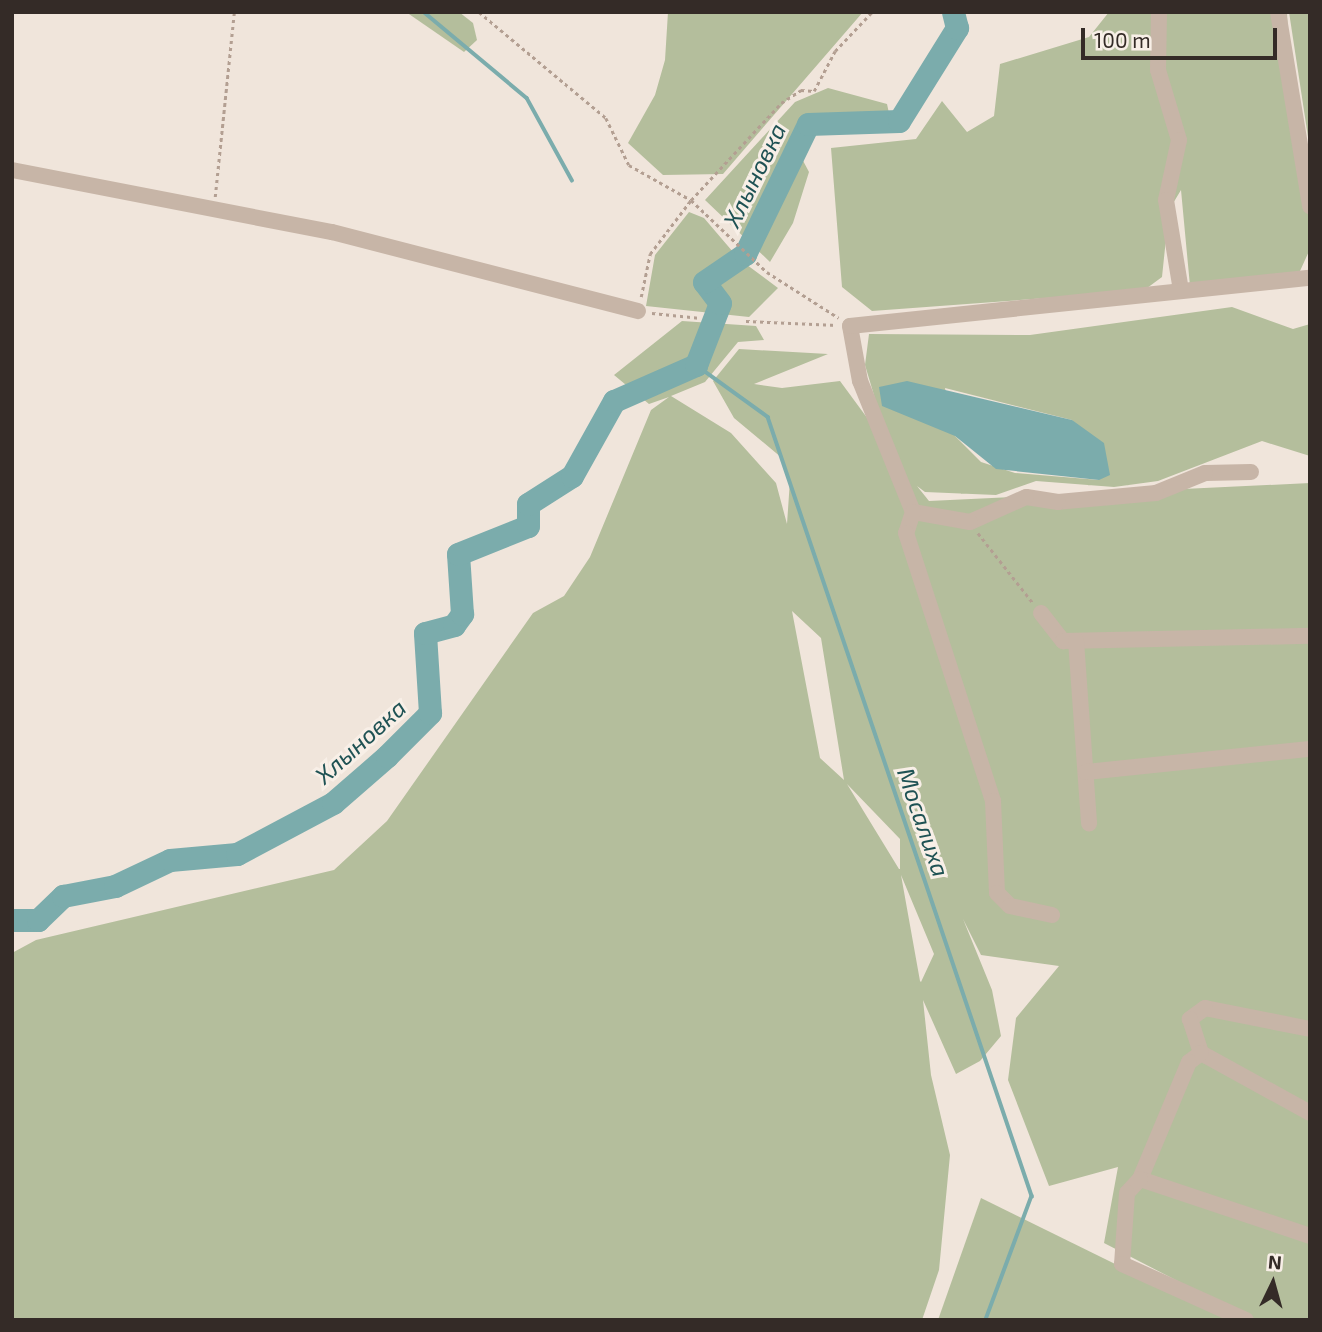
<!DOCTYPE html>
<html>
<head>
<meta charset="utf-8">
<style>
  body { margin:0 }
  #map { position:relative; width:1322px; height:1332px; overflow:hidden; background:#f0e5db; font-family:"Exo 2",sans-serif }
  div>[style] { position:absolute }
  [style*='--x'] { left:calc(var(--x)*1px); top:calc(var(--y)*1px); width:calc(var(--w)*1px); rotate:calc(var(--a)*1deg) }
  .green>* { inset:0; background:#b4be9c }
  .water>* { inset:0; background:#7bacac }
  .stream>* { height:3.5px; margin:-1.75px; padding:0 1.75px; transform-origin:1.75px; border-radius:1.75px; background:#7bacac }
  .river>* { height:23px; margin:-11.5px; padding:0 11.5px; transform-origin:11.5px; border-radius:11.5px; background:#7bacac }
  .path>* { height:2.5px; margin-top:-1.25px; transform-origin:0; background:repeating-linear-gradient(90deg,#b39f92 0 3.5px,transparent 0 7px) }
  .minor>* { height:16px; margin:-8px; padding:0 8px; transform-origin:8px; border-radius:8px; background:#c7b5a7 }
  span { translate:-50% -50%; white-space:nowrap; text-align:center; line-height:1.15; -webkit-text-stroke:6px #f8efe7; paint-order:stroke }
  .water-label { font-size:24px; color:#1f5254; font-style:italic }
  .frame { position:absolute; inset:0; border:14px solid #342b27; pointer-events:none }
  .north { position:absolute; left:1238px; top:1248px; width:70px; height:70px; -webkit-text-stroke:5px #f8efe7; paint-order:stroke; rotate:5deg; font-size:19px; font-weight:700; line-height:28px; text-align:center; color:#342b27 }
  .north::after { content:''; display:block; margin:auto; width:24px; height:32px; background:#342b27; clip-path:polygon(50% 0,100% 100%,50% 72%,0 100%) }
  .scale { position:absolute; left:1081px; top:28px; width:196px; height:32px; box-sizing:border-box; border:4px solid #342b27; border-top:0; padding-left:9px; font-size:21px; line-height:24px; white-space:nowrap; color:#342b27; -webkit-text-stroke:5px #f8efe7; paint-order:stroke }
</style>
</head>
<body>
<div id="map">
  <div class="green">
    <div style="clip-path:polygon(406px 12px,459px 12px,473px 23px,477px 40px,464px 52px)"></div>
    <div style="clip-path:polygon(668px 12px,863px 12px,723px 174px,663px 175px,628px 143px,655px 95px,665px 60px)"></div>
    <div style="clip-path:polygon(1109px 12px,1287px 12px,1291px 100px,1310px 174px,1310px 249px,1300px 271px,1252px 283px,1190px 286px,1181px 190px,1169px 210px,1162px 277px,1143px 291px,872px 311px,842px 287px,831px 148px,916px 139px,942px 101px,967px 132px,994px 116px,1000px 64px,1089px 37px)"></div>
    <div style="clip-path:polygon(1289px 12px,1310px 12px,1310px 150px)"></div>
    <div style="clip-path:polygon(828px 88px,887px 104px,892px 127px,817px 134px,800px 155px,809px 172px,793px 223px,770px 262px,705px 200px,795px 102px)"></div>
    <div style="clip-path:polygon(689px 212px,704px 218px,739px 259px,778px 288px,749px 317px,646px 306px,655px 255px)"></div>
    <div style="clip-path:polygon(evenodd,1232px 307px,1293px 329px,1310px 324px,1310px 456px,1262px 441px,1158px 481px,1114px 487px,1036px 481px,996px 495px,925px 492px,917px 486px,929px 501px,1310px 483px,1310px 1320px,1253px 1320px,1104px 1243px,1118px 1167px,1049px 1186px,1008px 1080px,1016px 1018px,1059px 966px,981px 955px,963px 919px,992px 990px,1001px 1036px,980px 1061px,956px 1074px,923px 1000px,931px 1075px,950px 1155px,939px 1270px,922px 1320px,12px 1320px,12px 953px,36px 940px,334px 870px,387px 821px,533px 613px,564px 596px,590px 557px,651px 410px,669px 397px,649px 404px,614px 375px,682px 321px,756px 326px,764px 340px,738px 342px,705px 382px,671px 396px,731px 433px,776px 483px,787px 524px,790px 480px,782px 458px,734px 418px,713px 381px,739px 349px,828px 354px,754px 384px,782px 388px,840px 381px,890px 449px,865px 365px,869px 334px,1030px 335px,1232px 307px,945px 388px,1072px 420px,1099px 480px,1015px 473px,981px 462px,955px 436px,945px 388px,1232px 307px,792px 611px,821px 638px,844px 780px,820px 758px,792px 611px,1232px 307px,847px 784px,900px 839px,900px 869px,899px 869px,847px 784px,1232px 307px,901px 875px,934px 954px,921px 982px,920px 981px,901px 875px)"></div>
    <div style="clip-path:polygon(981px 1198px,1229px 1320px,938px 1320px)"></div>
  </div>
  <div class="water">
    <div style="clip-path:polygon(907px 381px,1072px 420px,1104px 443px,1110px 475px,1099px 480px,996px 469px,955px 436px,882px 406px,879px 387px)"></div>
  </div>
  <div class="stream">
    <div style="--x:424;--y:12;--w:134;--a:39.9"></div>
    <div style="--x:527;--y:98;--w:94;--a:61.2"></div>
    <div style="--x:696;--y:365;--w:89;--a:35.8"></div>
    <div style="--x:768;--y:417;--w:823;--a:71.28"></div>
    <div style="--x:1032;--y:1196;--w:132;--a:110.4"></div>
  </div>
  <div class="river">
    <div style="--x:12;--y:920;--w:26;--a:0"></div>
    <div style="--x:38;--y:920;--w:35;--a:-44"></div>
    <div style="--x:63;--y:896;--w:53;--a:-10.9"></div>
    <div style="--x:115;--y:886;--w:61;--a:-25.3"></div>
    <div style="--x:170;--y:860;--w:67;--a:-5.1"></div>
    <div style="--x:237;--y:854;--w:109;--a:-28"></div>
    <div style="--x:333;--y:803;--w:72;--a:-41"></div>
    <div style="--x:387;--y:756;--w:61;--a:-45"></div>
    <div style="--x:430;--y:713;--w:80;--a:-93.6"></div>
    <div style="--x:425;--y:633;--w:30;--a:-15"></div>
    <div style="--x:454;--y:625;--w:14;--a:-54"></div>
    <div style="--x:462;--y:614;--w:60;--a:-93.8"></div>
    <div style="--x:458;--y:554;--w:75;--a:-21.8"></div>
    <div style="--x:528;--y:526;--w:22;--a:-90"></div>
    <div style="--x:528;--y:504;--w:52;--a:-32.5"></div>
    <div style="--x:572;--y:476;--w:86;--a:-60.8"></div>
    <div style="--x:614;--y:401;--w:90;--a:-23.7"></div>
    <div style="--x:696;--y:365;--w:66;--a:-68.8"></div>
    <div style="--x:720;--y:303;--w:26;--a:-127"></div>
    <div style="--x:704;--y:282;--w:50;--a:-34.3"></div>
    <div style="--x:745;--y:254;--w:144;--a:-64.1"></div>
    <div style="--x:808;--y:124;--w:91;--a:-1.9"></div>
    <div style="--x:899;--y:121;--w:110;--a:-58.1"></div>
    <div style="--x:957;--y:28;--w:16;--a:-104"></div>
  </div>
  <div class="path">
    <div style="--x:479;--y:12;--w:165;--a:39.8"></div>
    <div style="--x:606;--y:118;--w:52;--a:63.9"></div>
    <div style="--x:629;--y:165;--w:71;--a:29.4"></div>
    <div style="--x:691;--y:200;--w:105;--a:43.5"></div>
    <div style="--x:767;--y:272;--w:85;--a:32.6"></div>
    <div style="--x:215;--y:197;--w:186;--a:-84.1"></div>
    <div style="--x:641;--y:297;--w:44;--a:-78.2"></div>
    <div style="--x:650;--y:254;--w:68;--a:-52.8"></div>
    <div style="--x:691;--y:200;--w:132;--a:-47.1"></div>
    <div style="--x:781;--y:103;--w:24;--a:-33"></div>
    <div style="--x:801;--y:90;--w:13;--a:4"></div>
    <div style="--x:814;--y:91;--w:45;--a:-62.3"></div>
    <div style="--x:835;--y:51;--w:54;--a:-46.5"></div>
    <div style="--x:652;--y:313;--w:49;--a:5.8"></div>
    <div style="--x:746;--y:321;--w:91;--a:2.5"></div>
    <div style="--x:978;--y:533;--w:89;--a:51.8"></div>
  </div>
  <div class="minor">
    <div style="--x:1159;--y:12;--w:58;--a:91"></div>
    <div style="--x:1158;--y:70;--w:73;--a:73.3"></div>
    <div style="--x:1179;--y:140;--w:61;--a:102.2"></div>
    <div style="--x:1166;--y:200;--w:92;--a:80.6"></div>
    <div style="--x:1278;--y:12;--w:197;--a:80.6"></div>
    <div style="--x:12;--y:170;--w:326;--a:11"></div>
    <div style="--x:332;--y:232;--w:316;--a:14.5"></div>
    <div style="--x:1251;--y:472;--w:46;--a:178.8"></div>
    <div style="--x:1205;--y:473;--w:53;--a:157.8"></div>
    <div style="--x:1156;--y:493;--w:98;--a:174.8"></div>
    <div style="--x:1058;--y:502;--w:32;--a:-171"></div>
    <div style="--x:1026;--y:497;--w:61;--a:155.9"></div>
    <div style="--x:970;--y:522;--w:58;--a:-170"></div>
    <div style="--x:913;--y:512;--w:141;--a:-112"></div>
    <div style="--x:860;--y:381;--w:56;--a:-100.3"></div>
    <div style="--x:850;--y:326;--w:462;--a:-6"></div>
    <div style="--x:913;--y:512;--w:22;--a:108"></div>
    <div style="--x:906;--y:533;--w:282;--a:72"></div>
    <div style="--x:993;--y:801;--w:92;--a:87.5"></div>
    <div style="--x:997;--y:893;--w:18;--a:45"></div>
    <div style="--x:1010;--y:906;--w:43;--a:12.1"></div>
    <div style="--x:1041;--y:613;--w:36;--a:52"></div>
    <div style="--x:1063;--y:641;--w:247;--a:-1.2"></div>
    <div style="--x:1076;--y:641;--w:183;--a:85.9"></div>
    <div style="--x:1086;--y:772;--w:225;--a:-5.9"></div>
    <div style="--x:1310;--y:1029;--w:107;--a:-168.7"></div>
    <div style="--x:1205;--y:1008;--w:19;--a:144"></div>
    <div style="--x:1190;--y:1019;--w:36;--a:72"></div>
    <div style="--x:1201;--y:1053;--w:124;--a:28.8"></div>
    <div style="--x:1201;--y:1053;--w:15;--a:143"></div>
    <div style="--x:1189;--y:1062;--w:127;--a:112.7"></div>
    <div style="--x:1140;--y:1179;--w:179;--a:18.5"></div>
    <div style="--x:1140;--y:1179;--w:19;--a:133"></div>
    <div style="--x:1127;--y:1193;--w:71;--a:94"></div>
    <div style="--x:1122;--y:1264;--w:136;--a:24.3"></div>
  </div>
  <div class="water-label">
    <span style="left:754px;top:175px;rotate:-64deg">Хлыновка</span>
    <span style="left:360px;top:741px;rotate:-42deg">Хлыновка</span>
    <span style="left:924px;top:822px;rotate:71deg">Мосалиха</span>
  </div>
  <div class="frame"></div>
  <div class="north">N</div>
  <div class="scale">100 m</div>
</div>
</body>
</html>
